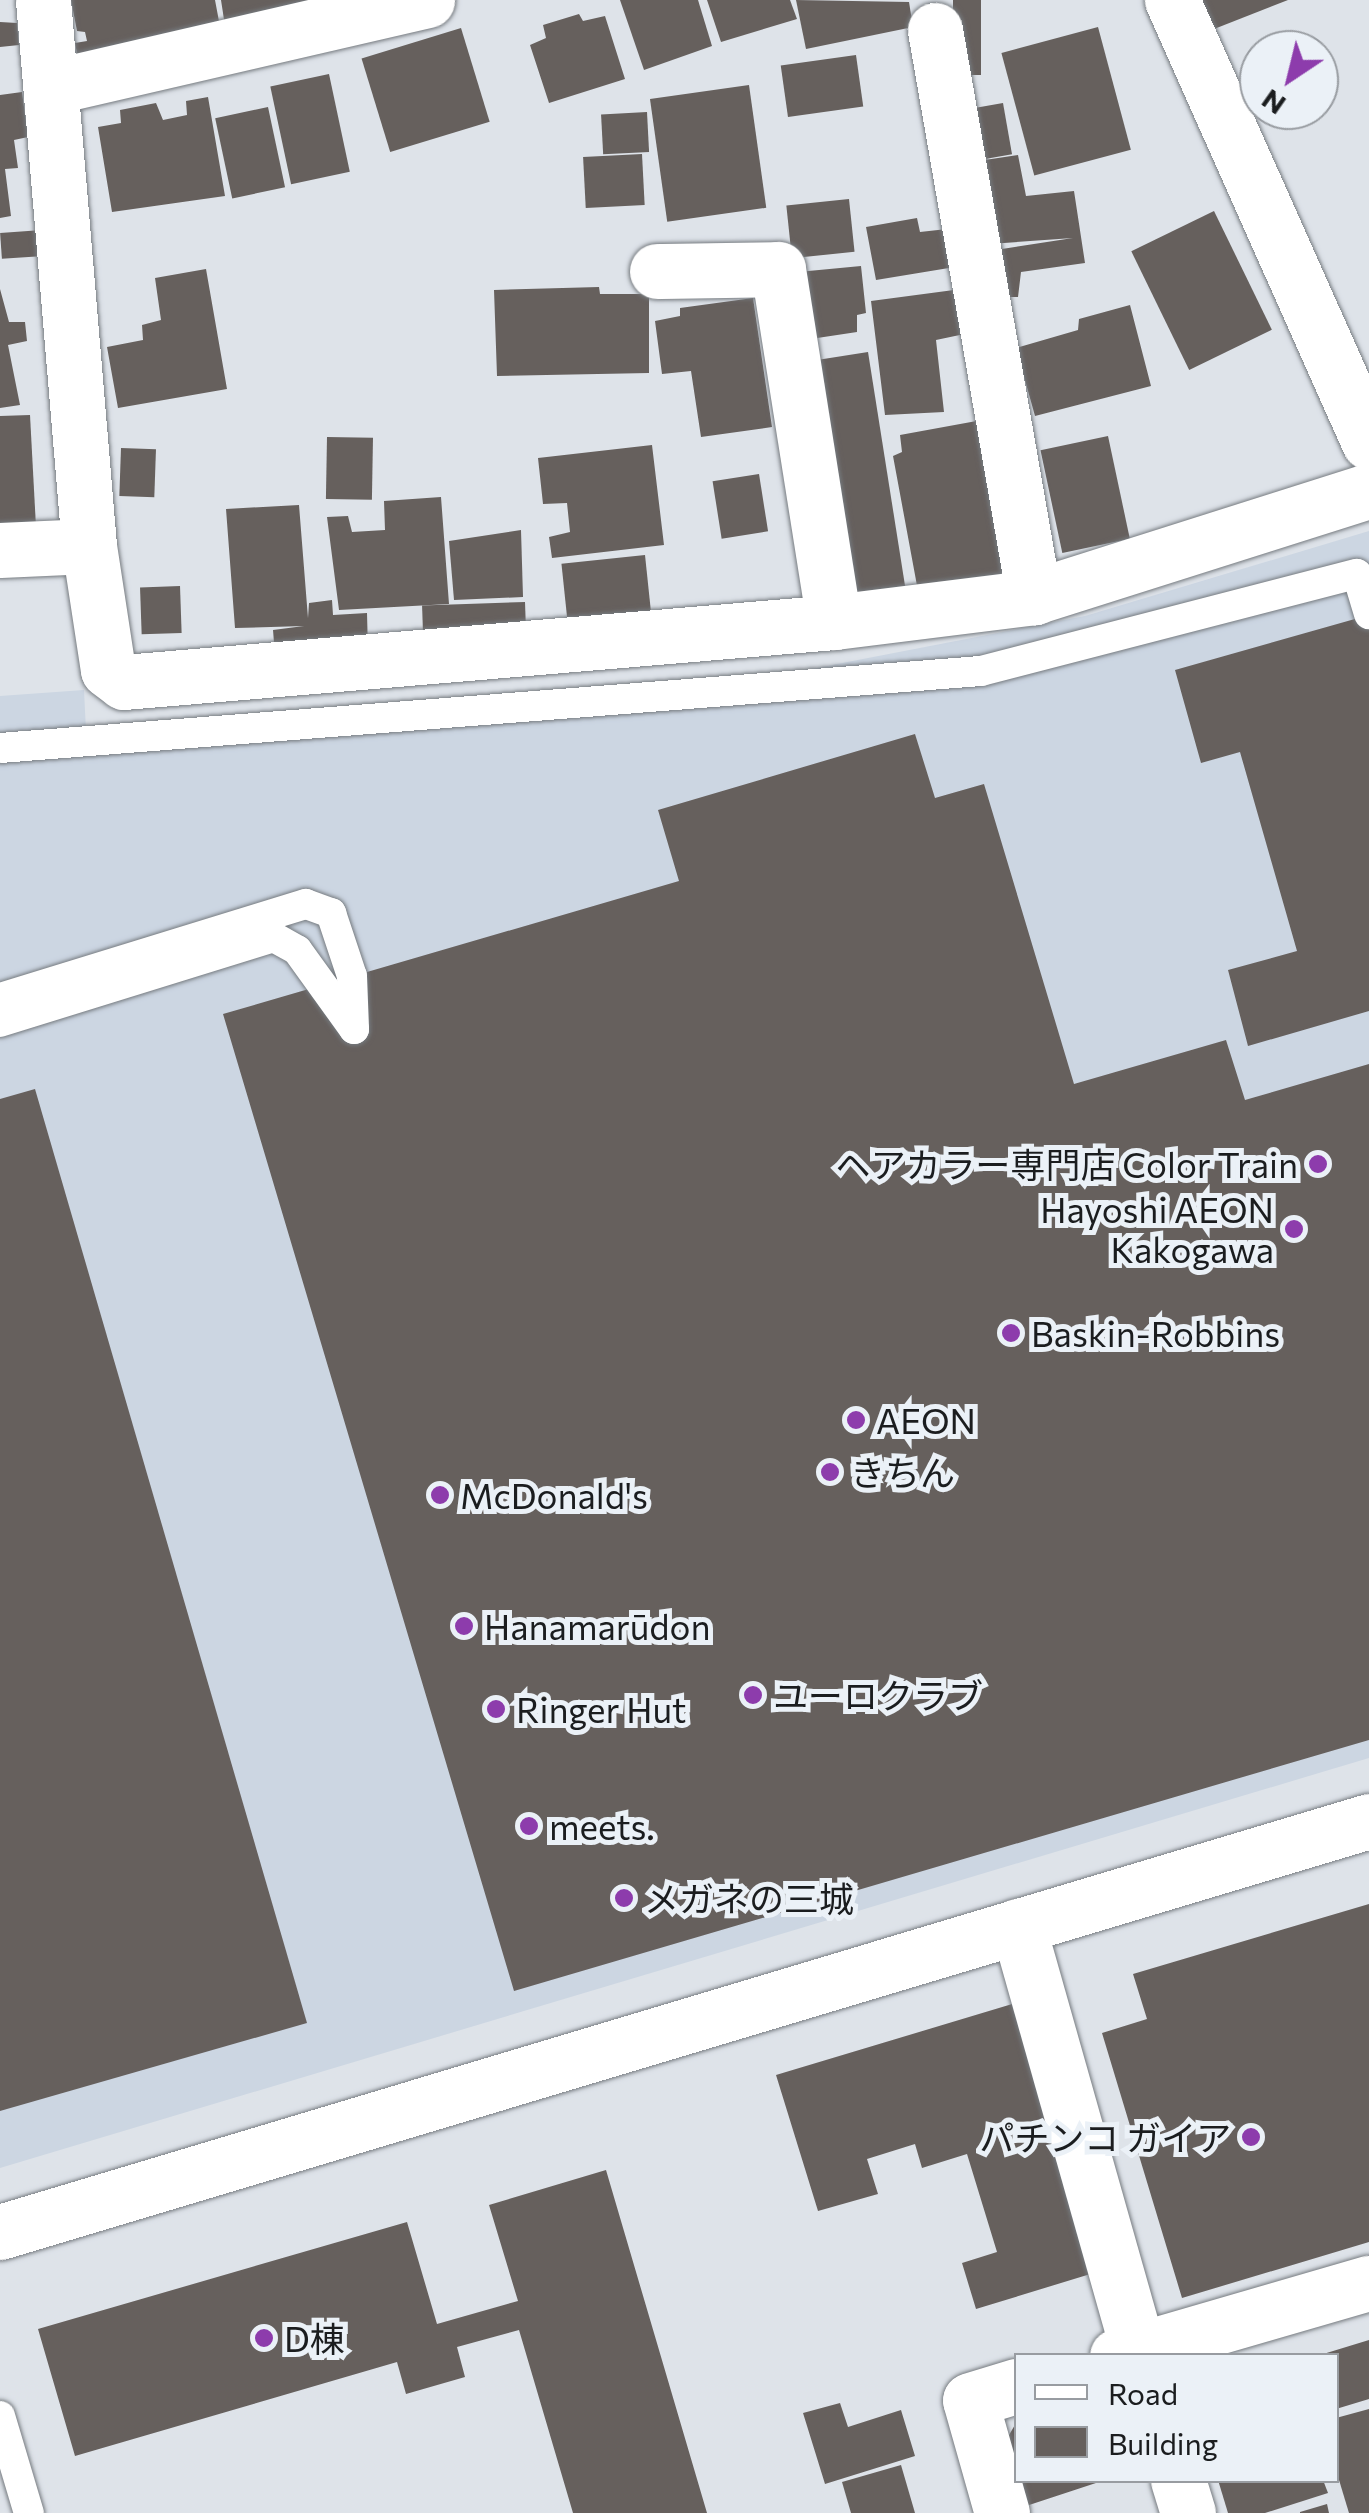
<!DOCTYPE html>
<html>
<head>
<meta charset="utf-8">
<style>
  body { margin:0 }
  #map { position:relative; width:1369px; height:2513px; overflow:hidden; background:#dee3e9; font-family:Commissioner,"Noto Sans JP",sans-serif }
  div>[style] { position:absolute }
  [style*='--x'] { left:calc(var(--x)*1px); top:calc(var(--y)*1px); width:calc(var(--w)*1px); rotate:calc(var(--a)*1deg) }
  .built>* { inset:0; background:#ccd6e2 }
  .building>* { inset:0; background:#66605d; transform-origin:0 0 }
  .roads { filter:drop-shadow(0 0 2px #767b80) drop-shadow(0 0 2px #767b80) }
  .lane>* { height:30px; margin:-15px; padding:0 15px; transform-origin:15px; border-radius:15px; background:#fff }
  .street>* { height:55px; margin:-27.5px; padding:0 27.5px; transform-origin:27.5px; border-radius:27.5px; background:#fff }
  .secondary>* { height:55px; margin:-27.5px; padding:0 27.5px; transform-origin:27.5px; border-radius:27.5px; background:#fff }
  .dots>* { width:28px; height:28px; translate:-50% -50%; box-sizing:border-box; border:5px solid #ebf1f7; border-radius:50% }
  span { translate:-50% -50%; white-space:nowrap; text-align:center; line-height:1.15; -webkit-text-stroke:10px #ebf1f7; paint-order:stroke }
  .poi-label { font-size:35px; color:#1b1d1f }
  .right { translate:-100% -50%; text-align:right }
  .left { translate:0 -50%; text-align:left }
  .legend { position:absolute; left:1014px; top:2353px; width:325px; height:130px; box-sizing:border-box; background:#ebf1f7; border:2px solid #989ca1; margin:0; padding:12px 18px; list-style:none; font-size:30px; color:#1b1d1f }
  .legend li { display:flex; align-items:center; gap:20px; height:50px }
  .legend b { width:50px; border:2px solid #989ca1 }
  .north { position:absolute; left:1239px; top:30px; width:100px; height:100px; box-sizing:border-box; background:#ebf1f7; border:2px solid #989ca1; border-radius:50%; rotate:215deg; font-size:28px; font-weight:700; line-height:40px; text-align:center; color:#1b1d1f }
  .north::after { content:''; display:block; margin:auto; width:35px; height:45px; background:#8d3cac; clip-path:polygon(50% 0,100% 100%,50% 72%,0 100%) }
</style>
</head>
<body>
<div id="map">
  <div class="built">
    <div style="clip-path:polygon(1369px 531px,1369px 1758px,0 2168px,0 696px,84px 690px,86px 731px,759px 679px,1085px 616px)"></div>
  </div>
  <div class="building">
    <div style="clip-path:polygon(71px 0,215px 0,221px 32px,78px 58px,75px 43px,87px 41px,85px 32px,77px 31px)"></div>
    <div style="clip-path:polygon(221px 0,317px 0,225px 26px)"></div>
    <div style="clip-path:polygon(620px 0,698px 0,712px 46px,644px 70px)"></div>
    <div style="clip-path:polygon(707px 0,790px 0,797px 19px,721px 42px)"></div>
    <div style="clip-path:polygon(796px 0,909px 2px,913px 27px,806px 49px)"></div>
    <div style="left:953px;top:0;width:28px;height:75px"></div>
    <div style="clip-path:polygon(1196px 0,1288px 0,1209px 31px)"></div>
    <div style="clip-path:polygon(579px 14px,583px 21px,605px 16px,625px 79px,549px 103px,530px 45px,546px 38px,543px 25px)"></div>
    <div style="clip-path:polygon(0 22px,17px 23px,19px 45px,0 47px)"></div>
    <div style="left:1098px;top:27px;width:127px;height:100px;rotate:75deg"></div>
    <div style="left:461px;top:28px;width:98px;height:104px;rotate:73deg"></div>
    <div style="left:856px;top:55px;width:52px;height:76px;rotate:82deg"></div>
    <div style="left:329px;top:74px;width:100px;height:60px;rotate:78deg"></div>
    <div style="left:749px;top:85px;width:124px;height:100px;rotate:82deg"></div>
    <div style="clip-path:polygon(22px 92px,28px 137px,14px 140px,18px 168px,5px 169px,11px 216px,0 218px,0 95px)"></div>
    <div style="clip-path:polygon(208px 97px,225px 196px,112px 212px,98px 127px,121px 123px,120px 110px,156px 103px,163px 120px,187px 115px,186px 101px)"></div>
    <div style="left:1003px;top:103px;width:52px;height:36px;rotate:80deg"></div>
    <div style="left:268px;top:107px;width:82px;height:54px;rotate:78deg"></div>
    <div style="left:647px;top:112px;width:40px;height:46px;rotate:87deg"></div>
    <div style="left:642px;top:154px;width:51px;height:59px;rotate:87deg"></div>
    <div style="clip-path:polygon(1018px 155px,1026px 196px,1074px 191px,1085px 263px,1021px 272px,1018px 297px,1000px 297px,1002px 249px,1073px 238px,990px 244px,978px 161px)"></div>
    <div style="left:849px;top:199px;width:53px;height:63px;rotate:84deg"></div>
    <div style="left:1214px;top:211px;width:132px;height:92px;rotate:64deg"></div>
    <div style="clip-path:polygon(917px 218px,920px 232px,956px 228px,961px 266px,876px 280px,866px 227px)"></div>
    <div style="left:42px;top:230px;width:26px;height:42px;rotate:86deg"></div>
    <div style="clip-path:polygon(861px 266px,866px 313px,857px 315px,857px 332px,804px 340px,798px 272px)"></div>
    <div style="clip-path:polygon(206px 269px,227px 389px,118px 408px,107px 347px,143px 340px,142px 325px,161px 320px,155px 278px)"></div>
    <div style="clip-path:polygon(599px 287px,600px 294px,649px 294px,649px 373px,497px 376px,494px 290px)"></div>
    <div style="clip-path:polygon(969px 288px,974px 332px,936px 340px,944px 412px,885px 415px,871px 301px)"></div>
    <div style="clip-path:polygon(0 289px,9px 322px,25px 322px,27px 341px,8px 345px,20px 405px,0 408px)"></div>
    <div style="clip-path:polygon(753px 298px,772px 427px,701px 437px,691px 371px,662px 374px,655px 321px,680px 316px,680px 308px)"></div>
    <div style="clip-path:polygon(1130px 305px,1151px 386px,1035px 416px,1016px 348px,1078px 330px,1079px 319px)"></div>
    <div style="left:868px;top:352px;width:242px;height:58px;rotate:81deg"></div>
    <div style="clip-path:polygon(30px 415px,36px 527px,0 529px,0 416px)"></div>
    <div style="clip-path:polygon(982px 420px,1019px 572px,918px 591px,893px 456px,902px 452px,900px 435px)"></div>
    <div style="left:1108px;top:436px;width:105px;height:69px;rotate:78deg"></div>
    <div style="left:327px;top:437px;width:46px;height:62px;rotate:1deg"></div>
    <div style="clip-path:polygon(652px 445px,664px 545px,552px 558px,549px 537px,570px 532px,567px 503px,543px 504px,538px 458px)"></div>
    <div style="left:121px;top:448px;width:35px;height:48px;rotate:2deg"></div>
    <div style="left:759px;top:474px;width:58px;height:47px;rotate:81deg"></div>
    <div style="clip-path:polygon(441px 497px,449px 604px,339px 610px,327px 517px,348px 516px,352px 532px,385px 530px,384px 501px)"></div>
    <div style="clip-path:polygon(299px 505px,308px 618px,309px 603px,332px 600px,333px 615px,367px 613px,368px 651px,275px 655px,273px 630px,304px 626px,235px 628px,226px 509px)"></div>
    <div style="clip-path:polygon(521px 530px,523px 597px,454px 600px,449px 541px)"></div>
    <div style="left:645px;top:555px;width:64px;height:84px;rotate:84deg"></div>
    <div style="left:180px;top:586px;width:47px;height:40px;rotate:88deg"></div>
    <div style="left:525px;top:602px;width:32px;height:103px;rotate:88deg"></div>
    <div style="clip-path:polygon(1369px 615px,1369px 1011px,1248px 1046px,1228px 970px,1297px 951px,1240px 752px,1201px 763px,1175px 670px)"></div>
    <div style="clip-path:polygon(915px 734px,935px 798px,984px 784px,1074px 1084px,1226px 1040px,1245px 1100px,1369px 1064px,1369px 1740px,514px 1991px,223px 1014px,679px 881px,658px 810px)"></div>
    <div style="clip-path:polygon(35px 1089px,307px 2023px,0 2111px,0 1099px)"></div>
    <div style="clip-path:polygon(1369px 1904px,1369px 2242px,1182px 2298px,1102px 2033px,1147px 2019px,1133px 1974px)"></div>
    <div style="clip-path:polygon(1029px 1999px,1110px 2268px,976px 2309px,962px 2263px,997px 2252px,967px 2154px,922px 2168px,915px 2144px,867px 2159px,878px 2194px,818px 2211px,776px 2075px)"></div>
    <div style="clip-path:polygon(606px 2170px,707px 2513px,573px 2513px,519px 2330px,457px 2347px,465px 2377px,406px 2394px,397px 2362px,75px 2456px,38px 2329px,407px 2222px,437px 2324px,518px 2301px,489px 2205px)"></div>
    <div style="clip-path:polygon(1369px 2340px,1369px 2399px,1336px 2409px,1336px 2356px,1320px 2355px)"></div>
    <div style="clip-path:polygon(840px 2403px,848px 2427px,901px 2410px,915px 2456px,825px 2484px,803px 2413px)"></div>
    <div style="clip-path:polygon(1369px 2409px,1369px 2513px,1349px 2513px,1336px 2470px,1336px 2418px)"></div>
    <div style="clip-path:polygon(1016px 2423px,1016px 2480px,1102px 2481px,1020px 2508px,1001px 2449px)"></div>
    <div style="clip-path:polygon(901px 2465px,915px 2513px,851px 2513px,842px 2482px)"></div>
    <div style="clip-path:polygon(1218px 2480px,1323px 2480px,1328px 2493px,1265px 2513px,1228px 2513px)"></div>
    <div style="clip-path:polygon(1327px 2504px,1329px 2513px,1300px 2513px,1300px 2512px)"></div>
  </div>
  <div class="roads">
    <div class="lane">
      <div style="--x:0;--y:748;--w:984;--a:-4.49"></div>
      <div style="--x:981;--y:671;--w:388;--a:-14.5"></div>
      <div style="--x:1357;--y:574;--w:42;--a:73.3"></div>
      <div style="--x:0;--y:998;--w:320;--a:-17.1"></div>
      <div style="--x:306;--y:904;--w:27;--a:20"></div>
      <div style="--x:331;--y:913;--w:66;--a:71.6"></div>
      <div style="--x:352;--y:976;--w:53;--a:87.8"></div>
      <div style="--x:354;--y:1029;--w:97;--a:-125.8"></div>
      <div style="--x:297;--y:950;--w:26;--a:-151"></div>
      <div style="--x:274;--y:937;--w:287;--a:162.8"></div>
      <div style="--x:0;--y:2416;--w:101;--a:73.4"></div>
    </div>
    <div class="street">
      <div style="--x:43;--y:0;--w:548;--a:85.18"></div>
      <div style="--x:89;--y:546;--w:125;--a:81.3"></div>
      <div style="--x:108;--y:670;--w:20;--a:37"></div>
      <div style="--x:124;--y:682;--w:713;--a:-4.83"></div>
      <div style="--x:834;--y:622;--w:202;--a:-7.1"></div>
      <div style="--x:1034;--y:597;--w:351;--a:-17.6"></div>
      <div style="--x:1172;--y:0;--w:484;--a:66"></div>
      <div style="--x:935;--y:30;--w:576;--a:80.1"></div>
      <div style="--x:51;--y:87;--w:386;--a:-13"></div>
      <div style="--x:657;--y:271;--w:121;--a:-0.9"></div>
      <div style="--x:778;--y:269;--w:357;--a:81"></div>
      <div style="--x:0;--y:550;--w:89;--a:-2.6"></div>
      <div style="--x:1018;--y:1926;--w:447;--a:74.2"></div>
      <div style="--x:1117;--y:2356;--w:262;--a:-16.2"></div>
      <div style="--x:1178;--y:2480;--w:34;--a:73"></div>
      <div style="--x:1002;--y:2513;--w:117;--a:-105.8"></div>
      <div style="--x:970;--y:2400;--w:48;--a:-16.9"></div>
    </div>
    <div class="secondary">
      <div style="--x:0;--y:2232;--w:1429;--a:-16.71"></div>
    </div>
  </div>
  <div class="dots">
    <div style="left:1318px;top:1164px;background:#8d3cac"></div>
    <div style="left:1294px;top:1229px;background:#8d3cac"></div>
    <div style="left:1011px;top:1333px;background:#8d3cac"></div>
    <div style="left:856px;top:1420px;background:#8d3cac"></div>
    <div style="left:830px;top:1472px;background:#8d3cac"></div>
    <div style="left:440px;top:1495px;background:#8d3cac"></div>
    <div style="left:464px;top:1626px;background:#8d3cac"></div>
    <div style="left:753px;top:1695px;background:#8d3cac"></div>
    <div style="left:496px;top:1709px;background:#8d3cac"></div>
    <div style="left:529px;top:1826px;background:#8d3cac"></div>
    <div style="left:624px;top:1898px;background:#8d3cac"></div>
    <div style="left:1251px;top:2137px;background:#8d3cac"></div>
    <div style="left:264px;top:2338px;background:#8d3cac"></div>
  </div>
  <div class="poi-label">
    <span class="right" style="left:1298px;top:1164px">ヘアカラー専門店 Color Train</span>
    <span class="right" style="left:1274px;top:1229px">Hayoshi AEON<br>Kakogawa</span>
    <span class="left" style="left:1031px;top:1333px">Baskin-Robbins</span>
    <span class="left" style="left:876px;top:1420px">AEON</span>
    <span class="left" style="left:850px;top:1472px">きちん</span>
    <span class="left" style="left:460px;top:1495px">McDonald's</span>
    <span class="left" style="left:484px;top:1626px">Hanamarūdon</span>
    <span class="left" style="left:773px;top:1695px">ユーロクラブ</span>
    <span class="left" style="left:516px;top:1709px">Ringer Hut</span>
    <span class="left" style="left:549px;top:1826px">meets.</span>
    <span class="left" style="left:644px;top:1898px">メガネの三城</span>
    <span class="right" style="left:1231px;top:2137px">パチンコ ガイア</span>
    <span class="left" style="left:284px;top:2338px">D棟</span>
  </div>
  <ul class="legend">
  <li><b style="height:12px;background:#fff"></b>Road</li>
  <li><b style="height:28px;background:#66605d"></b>Building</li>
  </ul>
  <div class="north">N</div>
</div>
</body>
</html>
